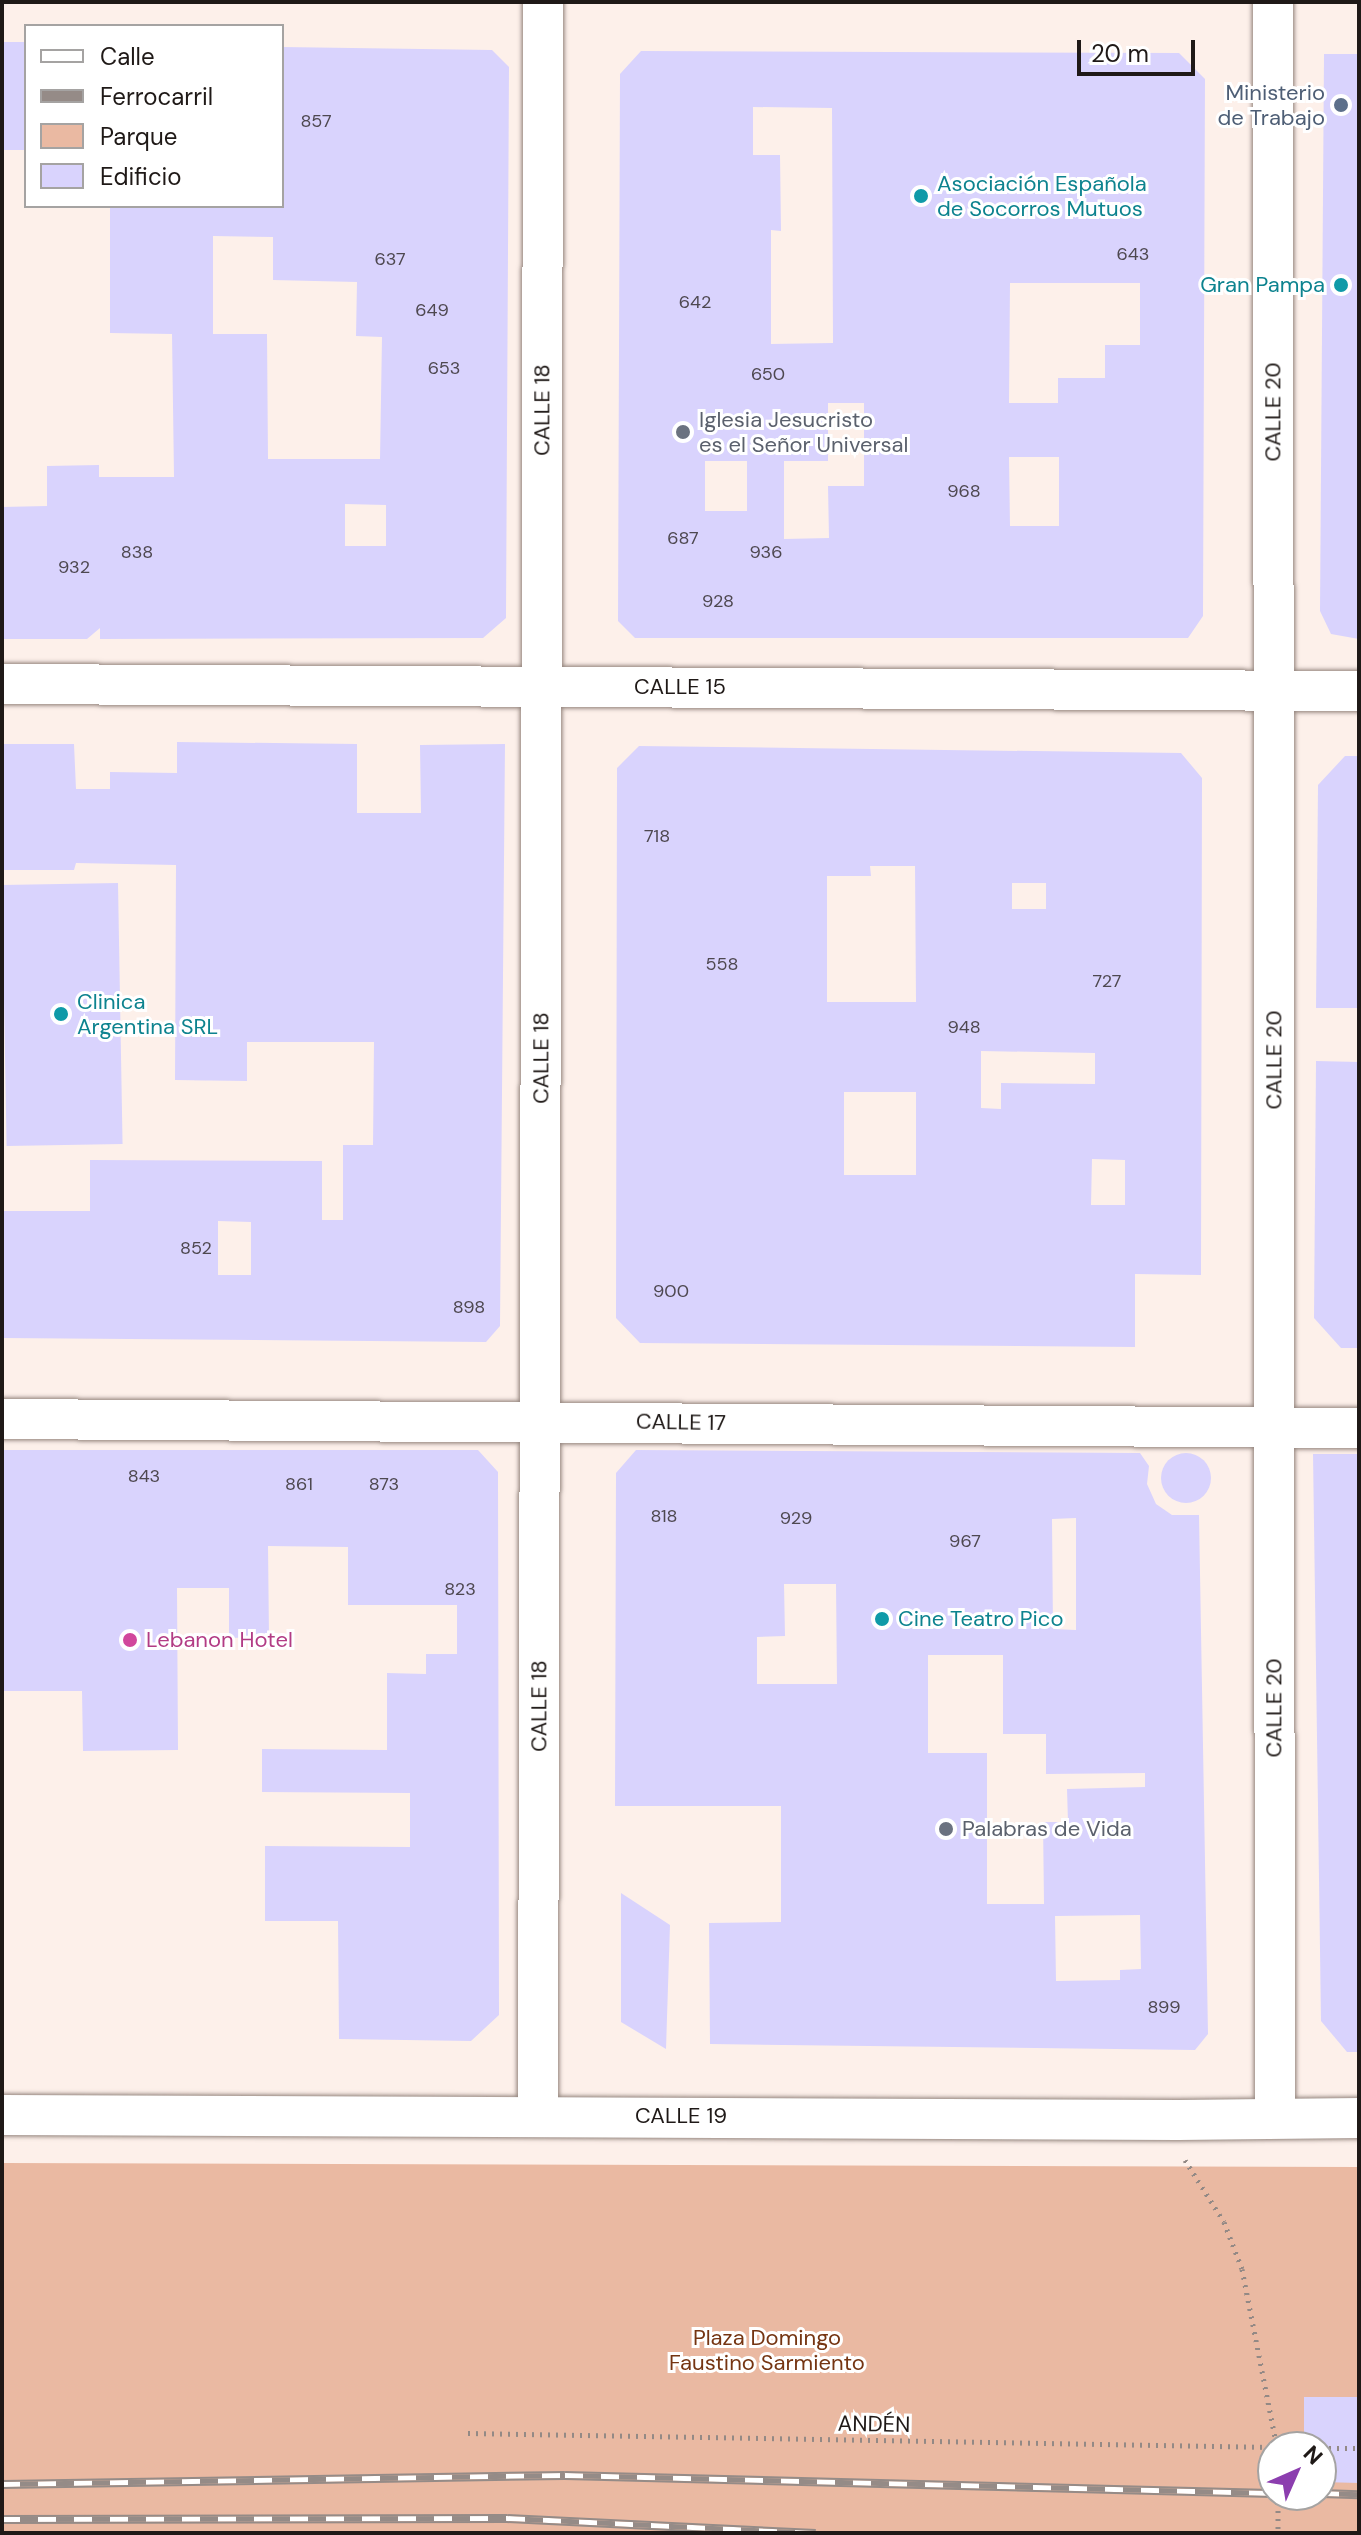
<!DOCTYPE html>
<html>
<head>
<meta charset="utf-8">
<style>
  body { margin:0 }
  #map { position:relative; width:1361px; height:2535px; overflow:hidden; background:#fdf0ea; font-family:"DM Sans",sans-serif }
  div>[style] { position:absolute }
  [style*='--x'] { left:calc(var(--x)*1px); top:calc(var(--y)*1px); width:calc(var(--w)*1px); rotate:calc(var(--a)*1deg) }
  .green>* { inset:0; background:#eab9a2 }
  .building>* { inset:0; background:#d9d3fd; transform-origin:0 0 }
  .round { border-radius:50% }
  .path>* { height:5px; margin-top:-2.5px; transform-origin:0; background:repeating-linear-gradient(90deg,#938985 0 2px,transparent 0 8px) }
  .roads { filter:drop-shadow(0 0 2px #968780) drop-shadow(0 0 2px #968780) }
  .minor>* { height:40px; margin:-20px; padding:0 20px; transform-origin:20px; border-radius:20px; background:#fff }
  .rail>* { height:9px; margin-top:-4.5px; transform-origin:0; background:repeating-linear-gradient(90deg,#fff 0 18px,#958b87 0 36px); box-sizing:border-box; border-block:2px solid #958b87 }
  .dots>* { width:22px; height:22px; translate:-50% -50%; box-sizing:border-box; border:4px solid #fff; border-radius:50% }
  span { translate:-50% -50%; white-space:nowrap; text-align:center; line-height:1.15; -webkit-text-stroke:6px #fff; paint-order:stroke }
  .number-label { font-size:18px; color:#4e4850 }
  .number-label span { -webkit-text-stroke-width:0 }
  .service-label { font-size:22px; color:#4e5e75 }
  .right { translate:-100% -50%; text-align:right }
  .culture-label { font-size:22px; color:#0d838f }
  .left { translate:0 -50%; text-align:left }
  .street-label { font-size:22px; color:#1f1917 }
  .worship-label { font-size:22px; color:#5b616d }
  .hotel-label { font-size:22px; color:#b23c85 }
  .park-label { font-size:22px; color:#753512 }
  .frame { position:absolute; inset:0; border:4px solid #1f1917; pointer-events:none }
  .legend { position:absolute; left:24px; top:24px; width:260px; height:184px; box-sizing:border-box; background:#fff; border:2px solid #a5a3a2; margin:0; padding:10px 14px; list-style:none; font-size:24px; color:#1f1917 }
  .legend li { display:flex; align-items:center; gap:16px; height:40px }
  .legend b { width:40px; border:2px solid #a5a3a2 }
  .north { position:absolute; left:1257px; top:2431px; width:80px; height:80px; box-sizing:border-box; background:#fff; border:2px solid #a5a3a2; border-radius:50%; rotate:45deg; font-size:22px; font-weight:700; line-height:32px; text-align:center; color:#1f1917 }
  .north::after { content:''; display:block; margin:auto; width:28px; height:36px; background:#8c3eaf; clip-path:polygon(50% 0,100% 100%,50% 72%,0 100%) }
  .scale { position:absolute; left:1077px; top:40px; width:118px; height:36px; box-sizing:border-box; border:4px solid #1f1917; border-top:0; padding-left:10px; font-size:24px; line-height:28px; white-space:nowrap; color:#1f1917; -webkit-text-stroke:6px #fff; paint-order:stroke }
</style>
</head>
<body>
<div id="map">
  <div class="green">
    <div style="clip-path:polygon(evenodd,2px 2163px,1359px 2167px,1359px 2533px,2px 2533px,2px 2163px,1273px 2447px,1321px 2447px,1321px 2495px,1273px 2495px,1273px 2447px)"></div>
  </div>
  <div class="building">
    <div style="left:2px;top:42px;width:24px;height:108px"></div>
    <div style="clip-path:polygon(evenodd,282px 47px,492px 50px,509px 67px,506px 618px,483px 638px,100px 639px,100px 628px,87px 639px,2px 639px,2px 507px,47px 506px,47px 466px,99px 465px,99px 477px,174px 477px,172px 334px,110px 333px,110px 206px,282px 206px,282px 47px,213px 236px,273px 237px,273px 280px,357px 282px,356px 336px,382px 337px,380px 459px,268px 459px,267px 334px,213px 334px,213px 236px,282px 47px,345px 504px,386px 505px,386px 546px,345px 546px,345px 504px)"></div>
    <div style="clip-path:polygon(evenodd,641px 51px,1179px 53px,1205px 79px,1203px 616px,1188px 638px,635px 638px,618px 621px,620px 74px,641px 51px,753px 107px,832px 108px,833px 343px,771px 344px,771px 230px,781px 231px,780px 155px,753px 155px,753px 107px,641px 51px,1010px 283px,1140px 283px,1140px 345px,1105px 345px,1105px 378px,1058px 378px,1058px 403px,1009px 403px,1010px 283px,641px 51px,828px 403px,864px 403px,864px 486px,828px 486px,829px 538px,784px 539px,784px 461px,828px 461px,828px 403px,641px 51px,1009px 457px,1059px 457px,1059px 526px,1010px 526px,1009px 457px,641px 51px,705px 461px,747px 461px,747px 511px,705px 511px,705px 461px)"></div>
    <div style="clip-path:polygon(1324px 54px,1359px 54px,1359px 639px,1331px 634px,1320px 611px)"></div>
    <div style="clip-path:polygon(evenodd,177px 742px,357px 744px,357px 813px,421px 813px,420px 745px,505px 744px,500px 1326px,486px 1342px,2px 1338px,2px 1211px,90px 1211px,90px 1160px,322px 1161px,322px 1220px,343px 1220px,343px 1145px,373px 1145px,374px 1042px,247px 1042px,247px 1081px,175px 1080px,176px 865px,76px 863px,74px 870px,2px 870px,2px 744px,74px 744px,76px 789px,110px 789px,110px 772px,177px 773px,177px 742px,218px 1221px,251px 1222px,251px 1275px,218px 1275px,218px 1221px)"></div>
    <div style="clip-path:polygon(evenodd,639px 746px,1181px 753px,1202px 778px,1201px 1275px,1135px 1274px,1135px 1347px,640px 1343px,616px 1318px,617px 768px,639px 746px,870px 866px,915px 866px,916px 1002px,827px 1002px,827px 876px,871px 876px,870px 866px,639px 746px,1012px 883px,1046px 883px,1046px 909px,1012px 909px,1012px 883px,639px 746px,981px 1051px,1095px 1053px,1095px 1084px,1001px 1083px,1001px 1109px,981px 1108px,981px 1051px,639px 746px,844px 1092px,916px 1092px,916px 1175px,844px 1175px,844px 1092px,639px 746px,1092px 1159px,1125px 1160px,1125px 1205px,1091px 1205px,1092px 1159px)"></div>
    <div style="clip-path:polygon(1345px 756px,1359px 756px,1359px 1008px,1316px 1008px,1318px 785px)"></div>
    <div style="left:118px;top:883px;width:261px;height:116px;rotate:89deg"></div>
    <div style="clip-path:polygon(1316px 1061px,1359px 1062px,1359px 1348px,1341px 1348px,1314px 1318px)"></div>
    <div style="clip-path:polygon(2px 1450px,478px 1450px,498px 1472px,499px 2015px,471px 2041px,339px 2039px,338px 1921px,265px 1921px,265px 1846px,410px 1847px,410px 1793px,262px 1792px,262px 1749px,387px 1750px,387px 1673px,426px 1674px,426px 1654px,457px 1654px,457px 1605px,348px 1605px,348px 1547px,268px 1546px,269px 1637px,229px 1638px,229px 1588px,177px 1588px,178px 1750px,83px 1751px,82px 1691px,4px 1691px)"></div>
    <div style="clip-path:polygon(evenodd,636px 1450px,1140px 1453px,1149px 1466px,1147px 1484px,1156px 1504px,1172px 1515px,1199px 1515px,1208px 2034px,1195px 2050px,710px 2044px,709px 1923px,781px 1922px,781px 1806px,615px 1806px,616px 1473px,636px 1450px,1076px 1518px,1076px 1630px,1053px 1629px,1052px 1519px,1076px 1518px,636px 1450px,784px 1584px,836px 1584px,837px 1684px,757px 1684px,757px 1637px,785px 1636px,784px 1584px,636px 1450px,928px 1655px,1003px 1655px,1003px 1734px,1046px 1734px,1046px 1774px,1145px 1773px,1145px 1787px,1067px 1789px,1068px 1822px,1043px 1822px,1044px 1904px,987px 1904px,987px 1753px,928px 1753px,928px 1655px,636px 1450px,1140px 1915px,1141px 1969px,1120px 1970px,1120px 1980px,1056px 1981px,1055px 1916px,1140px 1915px)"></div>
    <div class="round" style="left:1161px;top:1453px;width:50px;height:50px"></div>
    <div style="clip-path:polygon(1313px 1454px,1359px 1454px,1359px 2052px,1347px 2052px,1321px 2021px)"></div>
    <div style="clip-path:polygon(621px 1893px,670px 1925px,666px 2049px,621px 2022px)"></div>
    <div style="clip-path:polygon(1304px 2397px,1359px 2397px,1359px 2483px,1321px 2482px,1321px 2447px,1304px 2447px)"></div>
  </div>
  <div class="path">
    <div style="--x:1185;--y:2160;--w:73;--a:57.8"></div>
    <div style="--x:1224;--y:2222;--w:50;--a:69"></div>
    <div style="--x:1242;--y:2269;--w:181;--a:78.9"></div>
    <div style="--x:468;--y:2433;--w:811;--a:0.99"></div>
    <div style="--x:1321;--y:2448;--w:38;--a:0"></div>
    <div style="--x:1278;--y:2495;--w:38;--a:90"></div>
  </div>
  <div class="roads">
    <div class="minor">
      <div style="--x:1273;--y:2;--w:2116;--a:89.95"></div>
      <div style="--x:2;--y:684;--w:1357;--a:0.3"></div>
      <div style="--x:2;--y:1419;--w:1357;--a:0.38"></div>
      <div style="--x:2;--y:2115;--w:1176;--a:0.24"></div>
      <div style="--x:1178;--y:2120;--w:181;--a:-0.6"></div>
      <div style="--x:538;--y:2115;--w:2113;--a:-89.86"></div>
    </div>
  </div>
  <div class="rail">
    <div style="--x:2;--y:2484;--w:563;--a:-0.92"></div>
    <div style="--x:565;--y:2475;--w:708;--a:1.46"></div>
    <div style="--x:1321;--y:2493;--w:38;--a:2"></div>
    <div style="--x:2;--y:2519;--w:505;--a:-0.11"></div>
    <div style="--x:507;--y:2518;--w:309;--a:2.8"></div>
  </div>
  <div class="dots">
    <div style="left:1341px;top:105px;background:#5c6f8a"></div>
    <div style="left:921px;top:196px;background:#0f9aa8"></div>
    <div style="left:1341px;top:285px;background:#0f9aa8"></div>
    <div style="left:683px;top:432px;background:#6b7280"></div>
    <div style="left:61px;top:1014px;background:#0f9aa8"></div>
    <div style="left:882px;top:1619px;background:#0f9aa8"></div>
    <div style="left:130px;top:1640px;background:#d1479c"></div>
    <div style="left:946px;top:1829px;background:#6b7280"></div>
  </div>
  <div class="number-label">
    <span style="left:316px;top:121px">857</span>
    <span style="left:1133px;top:254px">643</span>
    <span style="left:390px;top:259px">637</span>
    <span style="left:695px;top:302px">642</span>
    <span style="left:432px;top:310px">649</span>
    <span style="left:444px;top:368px">653</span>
    <span style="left:768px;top:374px">650</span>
    <span style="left:964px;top:491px">968</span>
    <span style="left:683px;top:538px">687</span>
    <span style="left:137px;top:552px">838</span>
    <span style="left:766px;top:552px">936</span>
    <span style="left:74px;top:567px">932</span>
    <span style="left:718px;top:601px">928</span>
    <span style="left:657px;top:836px">718</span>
    <span style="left:722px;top:964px">558</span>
    <span style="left:1107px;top:981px">727</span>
    <span style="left:964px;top:1027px">948</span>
    <span style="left:196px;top:1248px">852</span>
    <span style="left:671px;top:1291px">900</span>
    <span style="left:469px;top:1307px">898</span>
    <span style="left:144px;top:1476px">843</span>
    <span style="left:299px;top:1484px">861</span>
    <span style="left:384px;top:1484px">873</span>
    <span style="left:664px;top:1516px">818</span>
    <span style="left:796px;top:1518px">929</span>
    <span style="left:965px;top:1541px">967</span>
    <span style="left:460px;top:1589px">823</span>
    <span style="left:1164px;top:2007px">899</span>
  </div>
  <div class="service-label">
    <span class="right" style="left:1325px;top:105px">Ministerio<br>de Trabajo</span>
  </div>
  <div class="culture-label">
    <span class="left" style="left:937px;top:196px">Asociación Española<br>de Socorros Mutuos</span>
    <span class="right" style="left:1325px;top:285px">Gran Pampa</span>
    <span class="left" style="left:77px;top:1014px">Clinica<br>Argentina SRL</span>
    <span class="left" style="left:898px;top:1619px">Cine Teatro Pico</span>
  </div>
  <div class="street-label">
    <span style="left:542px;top:410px;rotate:-90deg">CALLE 18</span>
    <span style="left:1273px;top:412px;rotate:-90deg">CALLE 20</span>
    <span style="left:680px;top:687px">CALLE 15</span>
    <span style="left:541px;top:1058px;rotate:-90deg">CALLE 18</span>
    <span style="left:1274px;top:1060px;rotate:-90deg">CALLE 20</span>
    <span style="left:681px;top:1422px;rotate:1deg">CALLE 17</span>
    <span style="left:539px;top:1706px;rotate:-90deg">CALLE 18</span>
    <span style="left:1274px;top:1708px;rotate:-90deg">CALLE 20</span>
    <span style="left:681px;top:2116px">CALLE 19</span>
    <span style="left:874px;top:2424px;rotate:1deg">ANDÉN</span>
  </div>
  <div class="worship-label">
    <span class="left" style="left:699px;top:432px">Iglesia Jesucristo<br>es el Señor Universal</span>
    <span class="left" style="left:962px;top:1829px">Palabras de Vida</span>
  </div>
  <div class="hotel-label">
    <span class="left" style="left:146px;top:1640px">Lebanon Hotel</span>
  </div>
  <div class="park-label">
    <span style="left:767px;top:2350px">Plaza Domingo<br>Faustino Sarmiento</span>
  </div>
  <div class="frame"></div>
  <ul class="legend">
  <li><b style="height:10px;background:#fff"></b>Calle</li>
  <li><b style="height:10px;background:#958b87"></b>Ferrocarril</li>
  <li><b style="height:22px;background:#eab9a2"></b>Parque</li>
  <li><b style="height:22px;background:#d9d3fd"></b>Edificio</li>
  </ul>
  <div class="north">N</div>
  <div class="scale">20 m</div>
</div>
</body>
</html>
